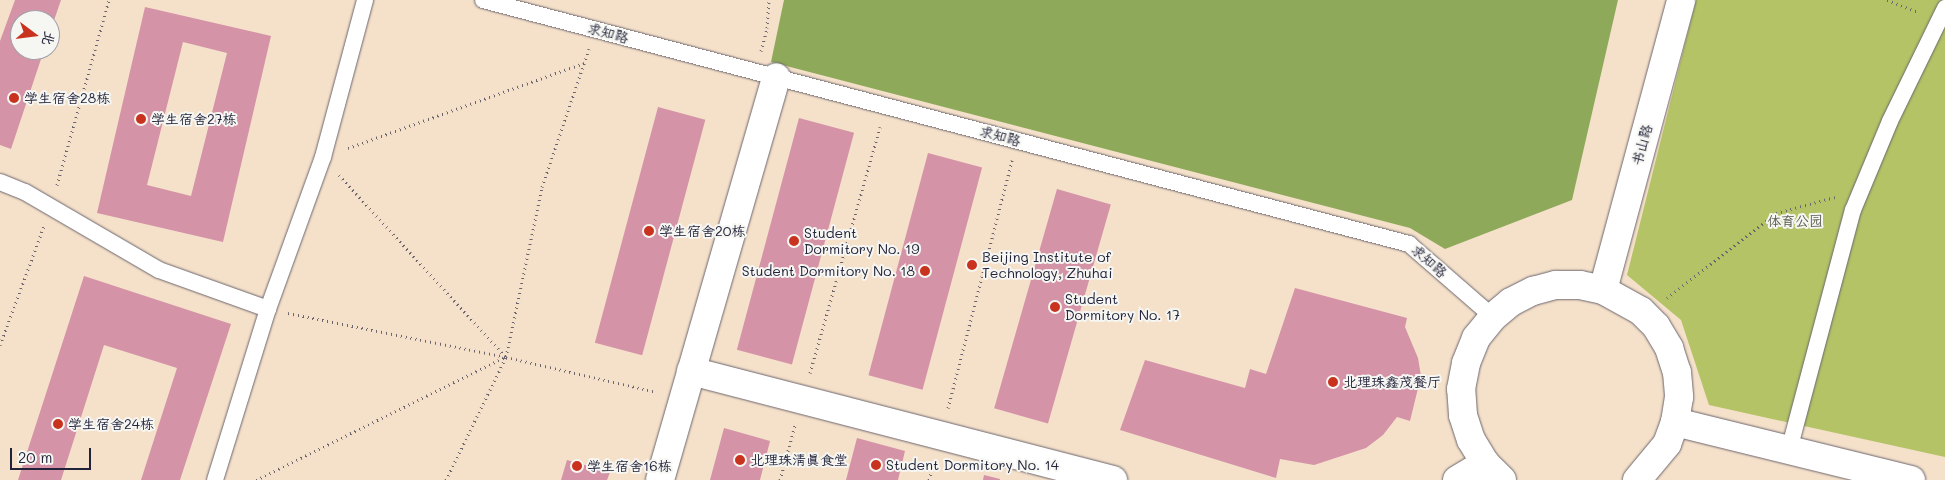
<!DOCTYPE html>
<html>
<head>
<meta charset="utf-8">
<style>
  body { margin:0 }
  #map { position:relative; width:1945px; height:480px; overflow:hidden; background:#f5e1ca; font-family:Mali,"LXGW WenKai TC",sans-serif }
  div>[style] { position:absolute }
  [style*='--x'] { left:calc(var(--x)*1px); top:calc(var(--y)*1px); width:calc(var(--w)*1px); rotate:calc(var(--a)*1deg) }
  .green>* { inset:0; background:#b3c365 }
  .forest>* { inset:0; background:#8ea95a }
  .building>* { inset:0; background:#d493a7; transform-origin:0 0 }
  .path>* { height:3px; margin-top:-1.5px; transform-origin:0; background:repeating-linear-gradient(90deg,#6c656d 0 1px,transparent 0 5px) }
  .roads { filter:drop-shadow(0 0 1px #6c656d) drop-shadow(0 0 1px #6c656d) }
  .lane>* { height:16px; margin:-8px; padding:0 8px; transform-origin:8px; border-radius:8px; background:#fff }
  .street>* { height:28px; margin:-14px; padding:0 14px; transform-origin:14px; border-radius:14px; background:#fff }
  .dots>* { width:14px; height:14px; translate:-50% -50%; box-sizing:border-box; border:2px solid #f6f6f2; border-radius:50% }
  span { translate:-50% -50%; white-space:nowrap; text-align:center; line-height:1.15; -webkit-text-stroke:4px #f6f6f2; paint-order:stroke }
  .street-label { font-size:14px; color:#22223b }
  .poi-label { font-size:14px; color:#22223b }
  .left { translate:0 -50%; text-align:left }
  .right { translate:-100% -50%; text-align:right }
  .park-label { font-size:14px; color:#555a4a }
  .north { position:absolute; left:10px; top:10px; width:50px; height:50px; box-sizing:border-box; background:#f6f6f2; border:1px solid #a1a1a9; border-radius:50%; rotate:105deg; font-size:14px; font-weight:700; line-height:20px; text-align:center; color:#22223b }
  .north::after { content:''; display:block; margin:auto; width:18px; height:22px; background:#c8321e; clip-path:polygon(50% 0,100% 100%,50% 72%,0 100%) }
  .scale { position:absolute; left:10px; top:448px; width:81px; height:22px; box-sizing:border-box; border:2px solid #22223b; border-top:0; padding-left:6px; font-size:15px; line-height:18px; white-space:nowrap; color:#22223b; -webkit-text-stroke:4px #f6f6f2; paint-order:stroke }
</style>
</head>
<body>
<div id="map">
  <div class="green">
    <div style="clip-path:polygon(1696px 0,1945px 0,1945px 457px,1709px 405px,1681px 320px,1627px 275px)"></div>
  </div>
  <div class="forest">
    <div style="clip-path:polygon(784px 0,1618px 0,1572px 200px,1445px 249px,1410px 228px,771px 62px)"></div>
  </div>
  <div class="building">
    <div style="clip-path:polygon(15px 0,61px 0,50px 32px,50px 20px,20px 20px,20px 50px,44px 50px,11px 149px,0 145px,0 41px)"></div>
    <div style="clip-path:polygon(evenodd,145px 7px,271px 36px,223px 242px,97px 213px,145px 7px,183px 42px,227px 53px,191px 196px,147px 185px,183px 42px)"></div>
    <div style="left:658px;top:107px;width:49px;height:244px;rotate:15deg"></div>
    <div style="left:799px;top:118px;width:57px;height:240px;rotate:15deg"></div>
    <div style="left:928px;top:153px;width:56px;height:230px;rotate:15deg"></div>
    <div style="left:1057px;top:189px;width:56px;height:228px;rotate:16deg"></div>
    <div style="clip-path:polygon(84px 276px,231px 324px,180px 480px,141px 480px,177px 368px,104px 345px,61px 480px,18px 480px)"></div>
    <div style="clip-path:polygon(1295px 288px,1407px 318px,1405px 327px,1418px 358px,1421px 376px,1410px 421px,1397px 417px,1383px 435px,1366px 448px,1314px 465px,1280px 459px,1276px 478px,1120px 430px,1145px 360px,1245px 388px,1250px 369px,1266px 374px)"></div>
    <div style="clip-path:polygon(724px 428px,770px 441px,760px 480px,710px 480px)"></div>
    <div style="clip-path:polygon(857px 438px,905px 451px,898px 480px,846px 480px)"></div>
    <div style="clip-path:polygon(567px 460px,610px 472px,607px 480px,561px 480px)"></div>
    <div style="clip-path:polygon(984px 475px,1000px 479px,1000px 480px,983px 480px)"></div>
  </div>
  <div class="path">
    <div style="--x:1887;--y:0;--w:34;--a:21"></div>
    <div style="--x:761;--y:51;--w:24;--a:-75"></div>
    <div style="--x:767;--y:28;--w:28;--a:-86"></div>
    <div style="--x:348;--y:148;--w:251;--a:-19.8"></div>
    <div style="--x:339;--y:175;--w:247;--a:47.5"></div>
    <div style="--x:57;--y:185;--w:192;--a:-74.3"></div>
    <div style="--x:1667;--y:298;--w:138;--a:-37.9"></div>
    <div style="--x:1776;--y:213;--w:61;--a:-15.2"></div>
    <div style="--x:288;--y:313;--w:222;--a:11.4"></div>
    <div style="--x:506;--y:357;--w:154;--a:13.1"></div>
    <div style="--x:0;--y:345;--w:127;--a:-69.7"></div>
    <div style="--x:810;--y:373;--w:256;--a:-74.1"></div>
    <div style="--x:948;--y:408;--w:256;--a:-75.5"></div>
    <div style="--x:256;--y:480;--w:278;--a:-26.3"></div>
    <div style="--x:446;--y:480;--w:137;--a:-64"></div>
    <div style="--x:506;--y:357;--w:174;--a:-78"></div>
    <div style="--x:542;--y:187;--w:146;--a:-71.2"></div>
    <div style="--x:780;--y:480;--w:57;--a:-74.7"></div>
    <div style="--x:929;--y:480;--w:18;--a:-74"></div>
  </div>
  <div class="roads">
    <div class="lane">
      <div style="--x:483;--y:0;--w:958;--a:14.76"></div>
      <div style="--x:1409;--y:244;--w:111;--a:41"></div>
      <div style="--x:0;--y:182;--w:27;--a:22"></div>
      <div style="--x:25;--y:192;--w:155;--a:30.2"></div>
      <div style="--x:159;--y:270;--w:116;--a:19.7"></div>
      <div style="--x:1789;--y:450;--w:248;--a:-75.1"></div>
      <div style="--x:1853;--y:210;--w:96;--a:-67.4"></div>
      <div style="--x:1890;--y:121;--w:126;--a:-64"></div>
      <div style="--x:215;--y:480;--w:179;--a:-72.8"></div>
      <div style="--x:268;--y:309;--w:162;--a:-70.1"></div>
      <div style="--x:323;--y:157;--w:163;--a:-75"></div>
    </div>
    <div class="street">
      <div style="--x:1603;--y:290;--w:300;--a:-74.9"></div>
      <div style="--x:691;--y:371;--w:436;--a:14.5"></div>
      <div style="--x:1675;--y:422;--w:243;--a:13.8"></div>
      <div style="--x:660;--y:480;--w:419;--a:-73.9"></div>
      <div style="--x:1457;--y:480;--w:33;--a:-31"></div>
      <div style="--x:1502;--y:480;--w:24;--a:-135"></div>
      <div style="--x:1485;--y:463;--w:27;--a:-121"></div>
      <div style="--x:1471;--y:440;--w:26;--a:-108"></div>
      <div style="--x:1463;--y:415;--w:26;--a:-94"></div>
      <div style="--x:1461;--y:389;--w:26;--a:-79"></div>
      <div style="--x:1466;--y:363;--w:27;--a:-68"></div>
      <div style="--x:1476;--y:338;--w:27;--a:-51"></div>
      <div style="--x:1493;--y:317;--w:23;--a:-40"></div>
      <div style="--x:1511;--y:302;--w:25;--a:-27"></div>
      <div style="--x:1533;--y:291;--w:24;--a:-15"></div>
      <div style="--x:1556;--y:285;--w:24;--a:0"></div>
      <div style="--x:1580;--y:285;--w:24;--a:12"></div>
      <div style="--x:1603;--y:290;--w:43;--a:28.9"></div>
      <div style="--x:1641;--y:311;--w:21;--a:45"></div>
      <div style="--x:1656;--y:326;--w:26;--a:59"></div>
      <div style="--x:1669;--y:348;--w:25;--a:72"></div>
      <div style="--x:1677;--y:372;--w:25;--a:85"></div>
      <div style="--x:1679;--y:397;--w:25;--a:99"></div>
      <div style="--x:1675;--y:422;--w:23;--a:110"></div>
      <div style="--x:1667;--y:444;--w:47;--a:129.8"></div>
    </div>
  </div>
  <div class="dots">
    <div style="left:14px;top:98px;background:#c8321e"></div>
    <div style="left:141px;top:119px;background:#c8321e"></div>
    <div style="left:649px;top:231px;background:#c8321e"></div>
    <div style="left:794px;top:241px;background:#c8321e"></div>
    <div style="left:972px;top:265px;background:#c8321e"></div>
    <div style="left:925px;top:271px;background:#c8321e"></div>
    <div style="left:1055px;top:307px;background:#c8321e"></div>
    <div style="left:1333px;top:382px;background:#c8321e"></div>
    <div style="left:58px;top:424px;background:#c8321e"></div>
    <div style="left:740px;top:460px;background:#c8321e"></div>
    <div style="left:876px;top:465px;background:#c8321e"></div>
    <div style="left:577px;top:466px;background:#c8321e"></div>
  </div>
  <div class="street-label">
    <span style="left:608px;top:33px;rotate:15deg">求知路</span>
    <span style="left:1000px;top:136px;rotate:15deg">求知路</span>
    <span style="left:1642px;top:145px;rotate:-75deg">书山路</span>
    <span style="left:1429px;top:261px;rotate:41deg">求知路</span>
  </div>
  <div class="poi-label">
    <span class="left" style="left:24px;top:98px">学生宿舍28栋</span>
    <span class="left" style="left:151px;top:119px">学生宿舍27栋</span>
    <span class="left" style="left:659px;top:231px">学生宿舍20栋</span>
    <span class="left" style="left:804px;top:241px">Student<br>Dormitory No. 19</span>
    <span class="left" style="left:982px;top:265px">Beijing Institute of<br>Technology, Zhuhai</span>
    <span class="right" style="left:915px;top:271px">Student Dormitory No. 18</span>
    <span class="left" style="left:1065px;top:307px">Student<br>Dormitory No. 17</span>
    <span class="left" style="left:1343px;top:382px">北理珠鑫茂餐厅</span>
    <span class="left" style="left:68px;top:424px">学生宿舍24栋</span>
    <span class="left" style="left:750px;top:460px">北理珠清真食堂</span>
    <span class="left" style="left:886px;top:465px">Student Dormitory No. 14</span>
    <span class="left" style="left:587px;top:466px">学生宿舍16栋</span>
  </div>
  <div class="park-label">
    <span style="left:1795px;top:221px">体育公园</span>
  </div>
  <div class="north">北</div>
  <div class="scale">20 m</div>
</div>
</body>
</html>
